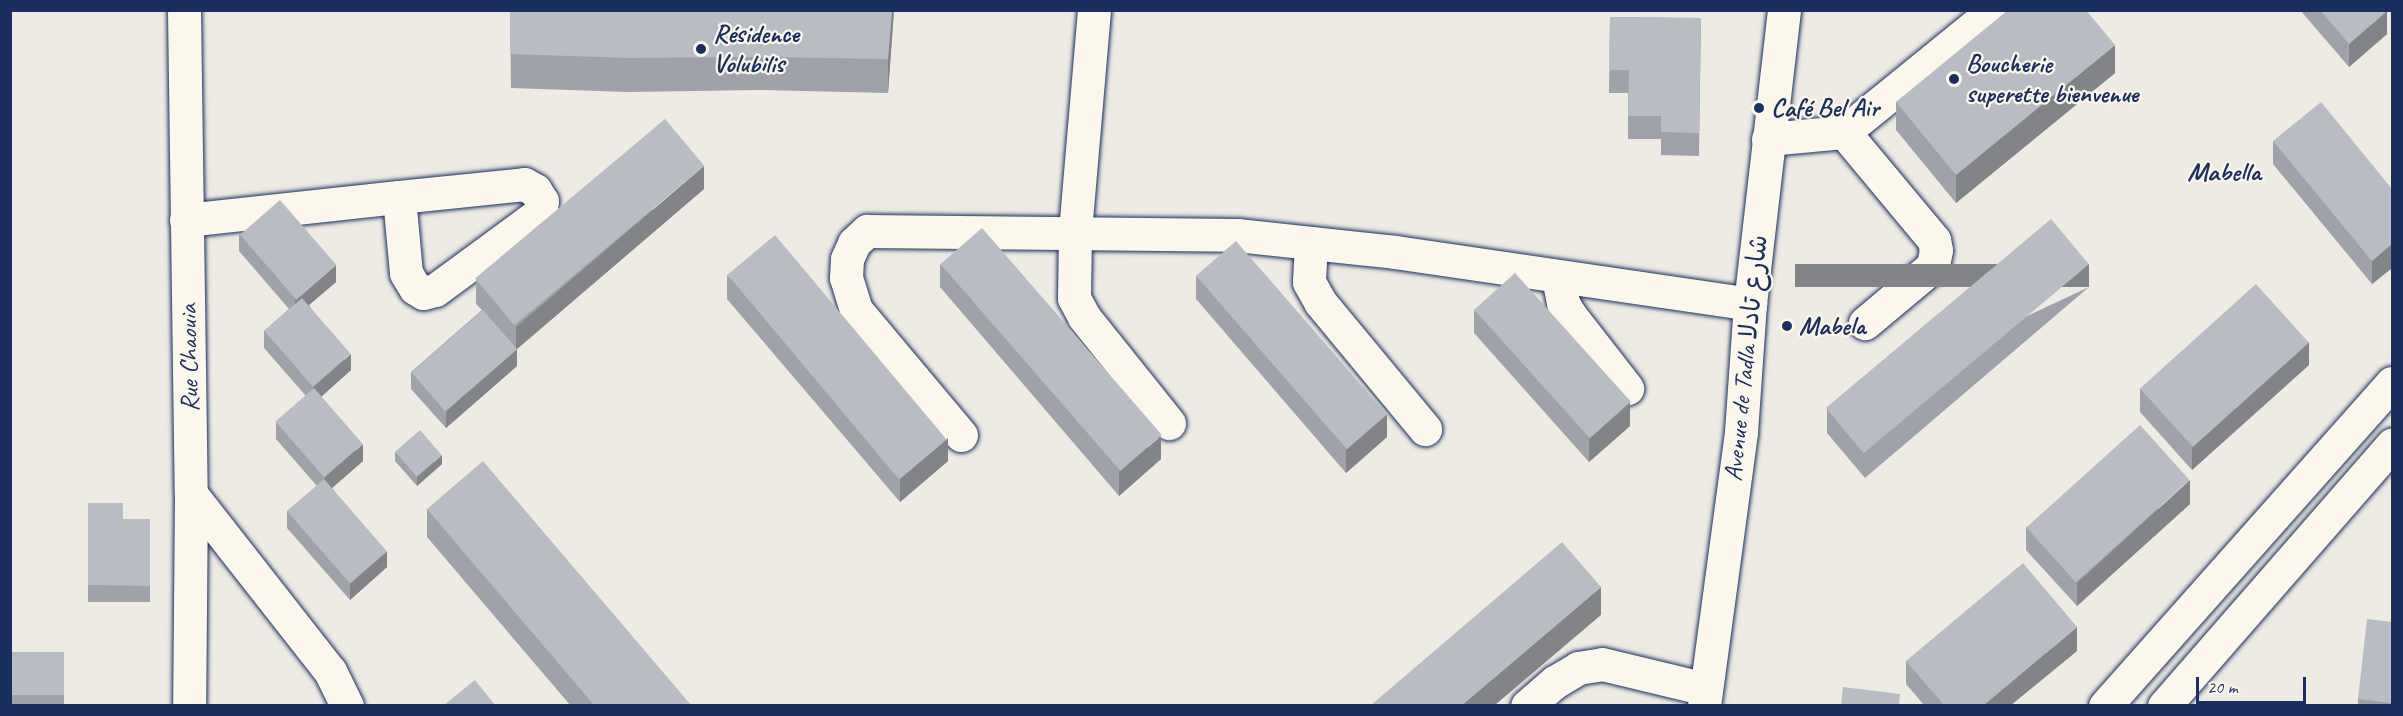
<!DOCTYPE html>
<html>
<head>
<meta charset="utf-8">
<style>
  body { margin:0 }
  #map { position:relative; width:2403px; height:716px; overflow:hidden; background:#eeebe4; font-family:Caveat,"Playpen Sans Arabic",sans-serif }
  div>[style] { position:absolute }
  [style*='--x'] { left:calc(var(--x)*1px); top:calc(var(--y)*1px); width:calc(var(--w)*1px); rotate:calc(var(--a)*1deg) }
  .roads { filter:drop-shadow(0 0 2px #1b2f5e) drop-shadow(0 0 2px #1b2f5e) }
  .minor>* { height:33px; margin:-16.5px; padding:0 16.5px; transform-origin:16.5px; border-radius:16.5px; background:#fbf7ec }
  .major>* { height:33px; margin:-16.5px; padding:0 16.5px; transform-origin:16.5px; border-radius:16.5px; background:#fbf7ec }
  .wall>* { inset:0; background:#9fa2a8; transform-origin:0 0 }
  .shaded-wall>* { inset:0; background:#828488; transform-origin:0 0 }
  .building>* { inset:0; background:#b9bcc3; transform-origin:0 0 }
  .dots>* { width:16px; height:16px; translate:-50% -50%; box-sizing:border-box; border:3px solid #fbf7ec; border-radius:50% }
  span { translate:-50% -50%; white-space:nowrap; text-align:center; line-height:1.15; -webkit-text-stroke:4.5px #fbf7ec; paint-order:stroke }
  .poi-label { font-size:26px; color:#1b2f5e; font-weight:700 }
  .left { translate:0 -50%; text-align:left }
  .street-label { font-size:26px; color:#1b2f5e }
  .neighbourhood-label { font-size:27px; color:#1b2f5e; font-weight:700 }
  .frame { position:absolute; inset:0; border:12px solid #1b2f5e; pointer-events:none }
  .scale { position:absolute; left:2196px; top:677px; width:110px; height:27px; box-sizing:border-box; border:3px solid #1b2f5e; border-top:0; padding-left:8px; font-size:18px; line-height:21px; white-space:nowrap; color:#1b2f5e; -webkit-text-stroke:4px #fbf7ec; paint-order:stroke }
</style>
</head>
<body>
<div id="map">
  <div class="roads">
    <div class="minor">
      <div style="--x:184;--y:10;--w:484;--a:89.2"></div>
      <div style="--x:191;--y:494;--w:212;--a:90.5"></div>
      <div style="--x:1094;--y:10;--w:224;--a:94.9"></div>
      <div style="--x:1075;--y:233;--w:65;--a:90.9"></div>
      <div style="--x:1074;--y:298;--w:21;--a:62"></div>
      <div style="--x:1084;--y:317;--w:136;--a:51.3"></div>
      <div style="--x:1844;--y:132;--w:141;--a:50.2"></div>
      <div style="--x:1934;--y:240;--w:10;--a:79"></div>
      <div style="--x:1936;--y:250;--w:16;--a:101"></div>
      <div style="--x:1933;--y:266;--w:89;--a:140"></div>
      <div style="--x:1768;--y:139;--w:76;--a:-5.3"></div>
      <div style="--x:1844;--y:132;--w:193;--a:-39.1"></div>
      <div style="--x:186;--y:220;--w:214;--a:-6.2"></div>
      <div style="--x:399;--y:197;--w:126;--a:-5.9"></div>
      <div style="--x:524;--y:184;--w:13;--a:29"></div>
      <div style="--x:535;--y:190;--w:13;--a:58"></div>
      <div style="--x:542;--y:201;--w:12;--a:99"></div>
      <div style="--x:540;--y:213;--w:130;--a:143.7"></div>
      <div style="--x:435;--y:290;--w:12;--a:166"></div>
      <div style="--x:423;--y:293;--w:9;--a:-148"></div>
      <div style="--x:415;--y:288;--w:17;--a:-121"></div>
      <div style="--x:406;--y:273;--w:76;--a:-95.3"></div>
      <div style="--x:1311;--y:243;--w:39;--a:93"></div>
      <div style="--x:1309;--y:282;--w:23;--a:61"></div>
      <div style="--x:1320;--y:302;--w:165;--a:50.4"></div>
      <div style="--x:1558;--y:277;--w:26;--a:79"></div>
      <div style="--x:1563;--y:303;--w:14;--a:60"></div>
      <div style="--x:1570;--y:315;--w:93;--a:52"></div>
      <div style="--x:961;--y:435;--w:163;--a:-130"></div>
      <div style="--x:856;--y:310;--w:34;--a:-107"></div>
      <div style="--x:846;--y:278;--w:19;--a:-87"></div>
      <div style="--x:847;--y:259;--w:17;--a:-66"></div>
      <div style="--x:854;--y:243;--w:18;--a:-43"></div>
      <div style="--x:867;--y:231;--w:370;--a:0.6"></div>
      <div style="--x:1237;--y:235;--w:159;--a:6.1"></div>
      <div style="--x:1395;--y:252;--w:359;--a:8.3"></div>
      <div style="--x:191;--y:494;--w:225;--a:51.9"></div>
      <div style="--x:330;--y:671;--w:39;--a:64"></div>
      <div style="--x:1527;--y:706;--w:37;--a:-41"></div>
      <div style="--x:1555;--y:682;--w:27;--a:-31"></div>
      <div style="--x:1578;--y:668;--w:24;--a:-9"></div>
      <div style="--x:1602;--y:664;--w:107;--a:13.5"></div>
      <div style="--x:2105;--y:706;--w:432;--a:-48.4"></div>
      <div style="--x:2164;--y:706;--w:347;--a:-48.9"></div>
    </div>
    <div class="major">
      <div style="--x:1704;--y:706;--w:276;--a:-82.3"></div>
      <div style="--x:1741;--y:432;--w:128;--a:-86"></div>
      <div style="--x:1750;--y:304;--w:296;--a:-83.4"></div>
    </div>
  </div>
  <div class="wall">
    <div style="clip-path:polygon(510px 10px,894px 10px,888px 93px,759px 90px,628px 92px,511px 88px)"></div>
    <div style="clip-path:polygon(2300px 10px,2387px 10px,2387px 34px,2349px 67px)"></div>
    <div style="clip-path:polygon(1610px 17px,1701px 18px,1699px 156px,1661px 155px,1661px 139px,1628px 139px,1628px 93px,1609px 93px)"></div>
    <div style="clip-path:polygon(2115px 73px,1956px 203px,1896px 130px,1896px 102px)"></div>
    <div style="clip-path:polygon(2273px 141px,2392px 189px,2392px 268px,2372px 284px,2273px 164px)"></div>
    <div style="clip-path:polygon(704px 189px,517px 349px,517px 366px,446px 428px,411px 389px,411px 372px,482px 310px,476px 304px,476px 280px)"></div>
    <div style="clip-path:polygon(239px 234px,336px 282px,309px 305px,351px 370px,321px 397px,363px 461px,332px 488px,387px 567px,350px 600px,287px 528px,287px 511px,317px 486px,276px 439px,276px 422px,306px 396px,264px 348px,264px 331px,289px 309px,239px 251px)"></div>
    <div style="clip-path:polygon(940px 264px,1161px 459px,1119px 496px,940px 287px)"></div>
    <div style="clip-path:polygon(727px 275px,948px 461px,900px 502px,727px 299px)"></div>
    <div style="clip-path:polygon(1196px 276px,1387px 437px,1346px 473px,1196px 299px)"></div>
    <div style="clip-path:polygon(2089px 287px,1865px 478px,1827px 433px,1827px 410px)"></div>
    <div style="clip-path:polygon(1474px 310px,1630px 426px,1589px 462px,1474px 333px)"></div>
    <div style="clip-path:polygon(2309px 365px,2192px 470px,2140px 412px,2140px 389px)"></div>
    <div style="clip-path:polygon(395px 452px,442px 464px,417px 486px,395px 461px)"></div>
    <div style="clip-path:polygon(88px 503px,123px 519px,150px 519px,150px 602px,88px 602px)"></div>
    <div style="clip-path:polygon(2190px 504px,2077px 606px,2026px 550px,2026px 527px)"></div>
    <div style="clip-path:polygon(427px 509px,691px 705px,570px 705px,427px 537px)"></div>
    <div style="clip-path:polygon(2392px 622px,2392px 705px,2358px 705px,2358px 699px)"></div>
    <div style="clip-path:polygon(2077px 651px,2011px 705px,1924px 705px,1906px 684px,1906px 661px)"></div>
    <div style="left:64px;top:652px;width:53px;height:54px;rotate:90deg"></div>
  </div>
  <div class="shaded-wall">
    <div style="clip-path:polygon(892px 10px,894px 10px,888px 93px,888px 59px)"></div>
    <div style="clip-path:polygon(2387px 11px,2387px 34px,2349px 67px,2349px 44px)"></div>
    <div style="clip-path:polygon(2115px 45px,2115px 73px,1956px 203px,1956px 175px)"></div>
    <div style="clip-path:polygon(704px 166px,704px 189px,517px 349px,517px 366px,446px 428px,446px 411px,516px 350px,516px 327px)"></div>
    <div style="clip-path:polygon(2392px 244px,2392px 268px,2372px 284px,2372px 261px)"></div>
    <div style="left:2089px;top:264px;width:23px;height:294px;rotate:90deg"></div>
    <div style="clip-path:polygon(336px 265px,336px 282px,295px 317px,295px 300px)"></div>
    <div style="clip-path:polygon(2309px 342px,2309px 365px,2192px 470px,2192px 447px)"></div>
    <div style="clip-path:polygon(351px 354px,351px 370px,313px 404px,313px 387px)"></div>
    <div style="clip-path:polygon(1630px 402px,1630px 426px,1589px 462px,1589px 439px)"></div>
    <div style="clip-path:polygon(1387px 414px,1387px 437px,1346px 473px,1346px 449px)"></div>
    <div style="clip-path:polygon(1161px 436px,1161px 459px,1119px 496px,1119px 472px)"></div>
    <div style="clip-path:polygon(948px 438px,948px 461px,900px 502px,900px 479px)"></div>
    <div style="clip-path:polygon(363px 444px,363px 461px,324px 495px,324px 478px)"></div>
    <div style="clip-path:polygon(442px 455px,442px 464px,417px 486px,417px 477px)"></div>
    <div style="clip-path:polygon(2190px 480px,2190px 504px,2077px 606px,2077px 583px)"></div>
    <div style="clip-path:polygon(387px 551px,387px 567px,350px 600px,350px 583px)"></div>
    <div style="clip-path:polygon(1601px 587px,1601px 615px,1495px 705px,1462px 705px)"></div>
    <div style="clip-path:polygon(2077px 627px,2077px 651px,2011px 705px,1984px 705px)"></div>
  </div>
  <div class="building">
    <div style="clip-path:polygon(510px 10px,892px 10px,888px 59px,759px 57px,628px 58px,511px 54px)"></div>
    <div style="clip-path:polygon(2008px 10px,2086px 10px,2115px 45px,1956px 175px,1896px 102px)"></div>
    <div style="clip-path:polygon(2320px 10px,2387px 10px,2387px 11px,2349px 44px)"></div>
    <div style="clip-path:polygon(1610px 17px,1701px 18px,1699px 133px,1661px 132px,1661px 116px,1628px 116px,1629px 70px,1609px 70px)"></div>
    <div style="clip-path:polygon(2321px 102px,2392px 189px,2392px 244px,2372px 261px,2273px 141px)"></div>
    <div style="left:665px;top:119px;width:61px;height:248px;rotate:50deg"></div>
    <div style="left:280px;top:200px;width:86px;height:53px;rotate:49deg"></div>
    <div style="left:2051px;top:219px;width:59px;height:294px;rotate:50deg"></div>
    <div style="left:982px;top:228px;width:274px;height:55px;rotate:49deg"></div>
    <div style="left:775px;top:235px;width:267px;height:62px;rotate:50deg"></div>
    <div style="left:1236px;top:241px;width:230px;height:53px;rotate:49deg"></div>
    <div style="left:1515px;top:273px;width:173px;height:55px;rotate:48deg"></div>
    <div style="left:2256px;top:284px;width:79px;height:156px;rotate:48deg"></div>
    <div style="left:302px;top:298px;width:74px;height:50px;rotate:49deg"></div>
    <div style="left:483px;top:310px;width:52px;height:95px;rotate:49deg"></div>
    <div style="left:314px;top:388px;width:74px;height:51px;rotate:49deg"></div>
    <div style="left:2140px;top:425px;width:74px;height:153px;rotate:48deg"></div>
    <div style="left:420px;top:430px;width:33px;height:33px;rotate:49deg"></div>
    <div style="clip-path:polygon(483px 461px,691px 705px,594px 705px,427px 509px)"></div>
    <div style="left:324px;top:479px;width:96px;height:49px;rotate:49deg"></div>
    <div style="clip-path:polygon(88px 503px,123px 503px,123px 519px,150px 519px,150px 586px,88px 585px)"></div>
    <div style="clip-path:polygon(1562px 542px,1601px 587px,1462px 705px,1371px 705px)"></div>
    <div style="clip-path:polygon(2023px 563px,2077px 627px,1984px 705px,1944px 705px,1906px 661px)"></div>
    <div style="clip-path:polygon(2367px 619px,2392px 622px,2392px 703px,2358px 699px)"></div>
    <div style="left:64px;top:652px;width:43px;height:54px;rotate:90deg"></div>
    <div style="clip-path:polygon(475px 680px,495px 705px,444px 705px)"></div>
    <div style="clip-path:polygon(1843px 687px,1900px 694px,1899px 705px,1841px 705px)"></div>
  </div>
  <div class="dots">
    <div style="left:701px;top:49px;background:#1b2f5e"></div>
    <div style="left:1954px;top:79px;background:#1b2f5e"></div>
    <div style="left:1759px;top:108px;background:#1b2f5e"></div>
    <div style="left:1787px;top:326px;background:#1b2f5e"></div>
  </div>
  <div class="poi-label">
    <span class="left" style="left:713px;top:49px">Résidence<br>Volubilis</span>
    <span class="left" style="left:1966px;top:79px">Boucherie<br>superette bienvenue</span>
    <span class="left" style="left:1771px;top:108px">Café Bel Air</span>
    <span class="left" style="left:1799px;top:326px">Mabela</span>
  </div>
  <div class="street-label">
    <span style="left:189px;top:358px;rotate:-91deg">Rue Chaouia</span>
    <span style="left:1746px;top:358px;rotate:-84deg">Avenue de Tadla شارع تادلا</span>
  </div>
  <div class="neighbourhood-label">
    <span style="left:2224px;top:172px">Mabella</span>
  </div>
  <div class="frame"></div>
  <div class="scale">20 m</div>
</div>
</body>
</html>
